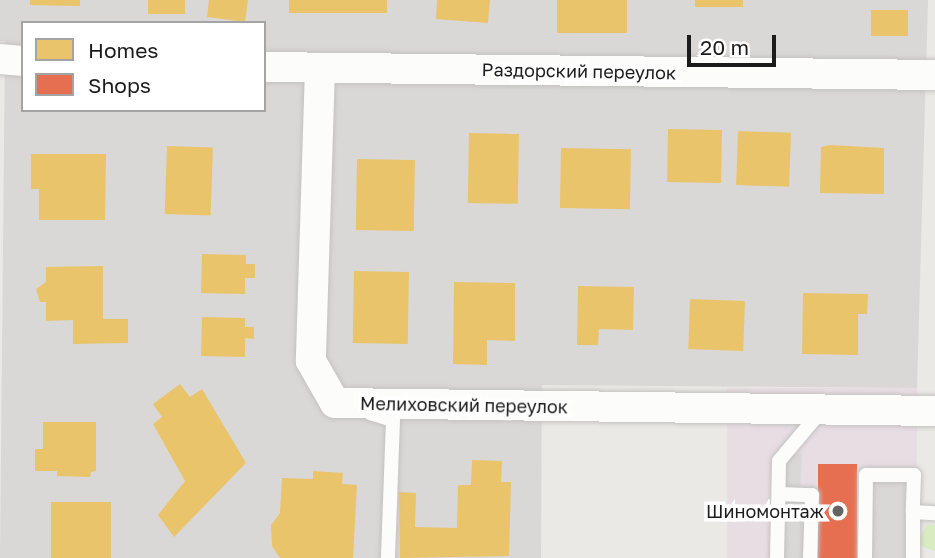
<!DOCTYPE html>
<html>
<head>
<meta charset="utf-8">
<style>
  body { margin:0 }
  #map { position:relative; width:935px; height:558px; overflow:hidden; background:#ebe9e5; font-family:"Golos Text",sans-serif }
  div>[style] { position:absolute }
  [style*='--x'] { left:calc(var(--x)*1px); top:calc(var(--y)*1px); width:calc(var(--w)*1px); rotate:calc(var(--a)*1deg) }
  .residential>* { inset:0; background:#dad8d6 }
  .industrial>* { inset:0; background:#e9dde4; transform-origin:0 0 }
  .religious>* { inset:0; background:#d9d8d6; transform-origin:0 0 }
  .grass>* { inset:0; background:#d8ebc1 }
  .homes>* { inset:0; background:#e9c46a; transform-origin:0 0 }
  .shops>* { inset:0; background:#e76f51; transform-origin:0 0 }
  .roads { filter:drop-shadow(0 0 2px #c3c2c1) drop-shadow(0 0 2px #c3c2c1) }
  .lane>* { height:14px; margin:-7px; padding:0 7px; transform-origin:7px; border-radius:7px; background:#fcfcfb }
  .street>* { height:30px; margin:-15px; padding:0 15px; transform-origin:15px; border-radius:15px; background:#fcfcfb }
  .dots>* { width:19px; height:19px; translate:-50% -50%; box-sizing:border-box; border:4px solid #fff; border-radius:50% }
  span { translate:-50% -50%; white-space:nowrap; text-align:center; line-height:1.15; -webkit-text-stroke:7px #fff; paint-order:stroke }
  .street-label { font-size:18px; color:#1c1c1c }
  .poi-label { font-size:18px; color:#1c1c1c }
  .right { translate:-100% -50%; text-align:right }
  .legend { position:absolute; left:21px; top:21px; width:245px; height:91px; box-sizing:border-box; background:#fff; border:2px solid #a4a4a4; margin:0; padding:9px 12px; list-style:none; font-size:21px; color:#1c1c1c }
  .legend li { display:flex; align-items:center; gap:14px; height:35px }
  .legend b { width:35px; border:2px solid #a4a4a4 }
  .scale { position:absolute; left:687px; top:35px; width:89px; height:32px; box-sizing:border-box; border:4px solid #1c1c1c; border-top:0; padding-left:9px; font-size:21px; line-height:24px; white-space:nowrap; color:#1c1c1c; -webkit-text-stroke:5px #fff; paint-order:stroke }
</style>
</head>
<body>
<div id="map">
  <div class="residential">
    <div style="clip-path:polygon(evenodd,0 0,928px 0,917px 388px,542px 385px,541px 558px,0 558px,5px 41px,0 41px,0 0,23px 23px,264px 23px,264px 110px,23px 110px,23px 23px)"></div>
  </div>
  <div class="industrial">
    <div style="left:727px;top:388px;width:190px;height:170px"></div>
  </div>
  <div class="religious">
    <div style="clip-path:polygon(775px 454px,802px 454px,800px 489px,817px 490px,815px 558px,772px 558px)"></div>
    <div style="left:862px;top:472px;width:55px;height:86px"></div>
  </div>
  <div class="grass">
    <div style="clip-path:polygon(927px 525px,935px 525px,935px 551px,921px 546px,919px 538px)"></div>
  </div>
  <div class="homes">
    <div style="clip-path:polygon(30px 0,80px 0,80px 6px,30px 5px)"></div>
    <div style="left:148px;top:0;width:37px;height:14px"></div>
    <div style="clip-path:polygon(209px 0,248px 0,245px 22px,207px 17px)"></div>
    <div style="left:289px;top:0;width:98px;height:13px"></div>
    <div style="clip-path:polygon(437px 0,490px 0,488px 23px,436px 19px)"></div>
    <div style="left:557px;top:0;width:70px;height:33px"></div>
    <div style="left:695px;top:0;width:48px;height:7px"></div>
    <div style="left:871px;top:10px;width:37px;height:26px"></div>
    <div style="left:668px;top:129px;width:54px;height:53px;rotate:1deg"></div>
    <div style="left:738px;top:131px;width:53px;height:54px;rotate:2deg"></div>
    <div style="left:469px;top:133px;width:50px;height:70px;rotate:1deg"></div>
    <div style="clip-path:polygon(830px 145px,884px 148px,884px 194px,820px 193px,821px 147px)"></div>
    <div style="left:167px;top:146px;width:46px;height:68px;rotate:2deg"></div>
    <div style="left:561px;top:148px;width:70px;height:60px;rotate:1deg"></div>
    <div style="clip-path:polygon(31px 154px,106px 154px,105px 220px,39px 220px,39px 189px,31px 189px)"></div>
    <div style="left:357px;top:159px;width:58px;height:71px;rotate:1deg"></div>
    <div style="clip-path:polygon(202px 254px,246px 255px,246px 264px,255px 264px,255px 278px,245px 278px,245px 294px,201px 293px)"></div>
    <div style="clip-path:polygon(103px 266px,103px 319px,128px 319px,128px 343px,73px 344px,73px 320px,46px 321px,46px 302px,40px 302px,36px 289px,46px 282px,46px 267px)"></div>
    <div style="left:354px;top:271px;width:55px;height:72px;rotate:1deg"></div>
    <div style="clip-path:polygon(454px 282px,515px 283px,515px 341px,487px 340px,487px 365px,453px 364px)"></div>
    <div style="clip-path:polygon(578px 286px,634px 287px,633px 330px,599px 329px,598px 345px,577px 345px)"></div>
    <div style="clip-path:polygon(803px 293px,868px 294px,867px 314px,858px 314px,858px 355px,802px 354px)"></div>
    <div style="left:690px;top:299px;width:55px;height:50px;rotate:2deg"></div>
    <div style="clip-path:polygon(202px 317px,245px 318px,245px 327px,254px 327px,254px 339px,245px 338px,245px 357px,201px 356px)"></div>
    <div style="clip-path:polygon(180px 384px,190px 397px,202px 389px,246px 463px,174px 537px,158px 515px,185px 481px,153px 424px,162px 417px,153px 404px)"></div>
    <div style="clip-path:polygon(43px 422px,96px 422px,96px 471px,91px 472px,90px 477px,57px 476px,57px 471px,35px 471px,35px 449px,43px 449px)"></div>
    <div style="clip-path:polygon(472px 460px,502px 461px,501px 482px,511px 482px,509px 556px,400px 558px,399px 492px,416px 493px,415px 527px,457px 528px,458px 485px,471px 485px)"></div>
    <div style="clip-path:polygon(313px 471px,343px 473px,342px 484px,357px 485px,353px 558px,280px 558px,272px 546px,271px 525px,280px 513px,282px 478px,313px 479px)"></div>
    <div style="left:51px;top:502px;width:60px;height:56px"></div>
  </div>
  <div class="shops">
    <div style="left:818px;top:464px;width:39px;height:94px"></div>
  </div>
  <div class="roads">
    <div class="lane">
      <div style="--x:370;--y:413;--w:24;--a:17"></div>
      <div style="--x:393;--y:420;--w:138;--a:92.1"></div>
      <div style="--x:779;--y:494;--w:33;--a:2"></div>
      <div style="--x:812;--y:495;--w:63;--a:91.8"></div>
      <div style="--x:913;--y:512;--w:46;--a:90"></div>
      <div style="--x:777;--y:558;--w:97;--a:-88.8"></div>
      <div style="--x:779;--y:461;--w:65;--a:-50"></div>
      <div style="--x:865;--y:558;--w:83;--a:-89.3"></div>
      <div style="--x:866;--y:475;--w:48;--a:0"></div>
      <div style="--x:914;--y:475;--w:37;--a:92"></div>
      <div style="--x:913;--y:512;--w:22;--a:3"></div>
    </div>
    <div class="street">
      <div style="--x:0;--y:59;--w:23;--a:5"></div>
      <div style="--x:264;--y:67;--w:671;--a:0.68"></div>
      <div style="--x:320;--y:68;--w:293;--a:91.8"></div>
      <div style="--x:311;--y:361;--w:48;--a:60.3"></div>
      <div style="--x:335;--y:403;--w:600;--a:0.76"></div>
    </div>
  </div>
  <div class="dots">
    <div style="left:838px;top:511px;background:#646462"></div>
  </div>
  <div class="street-label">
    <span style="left:579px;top:71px;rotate:1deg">Раздорский переулок</span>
    <span style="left:464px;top:405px;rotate:1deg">Мелиховский переулок</span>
  </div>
  <div class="poi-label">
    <span class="right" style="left:824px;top:511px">Шиномонтаж</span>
  </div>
  <ul class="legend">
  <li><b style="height:19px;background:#e9c46a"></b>Homes</li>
  <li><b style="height:19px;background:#e76f51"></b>Shops</li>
  </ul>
  <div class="scale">20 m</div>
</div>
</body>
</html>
